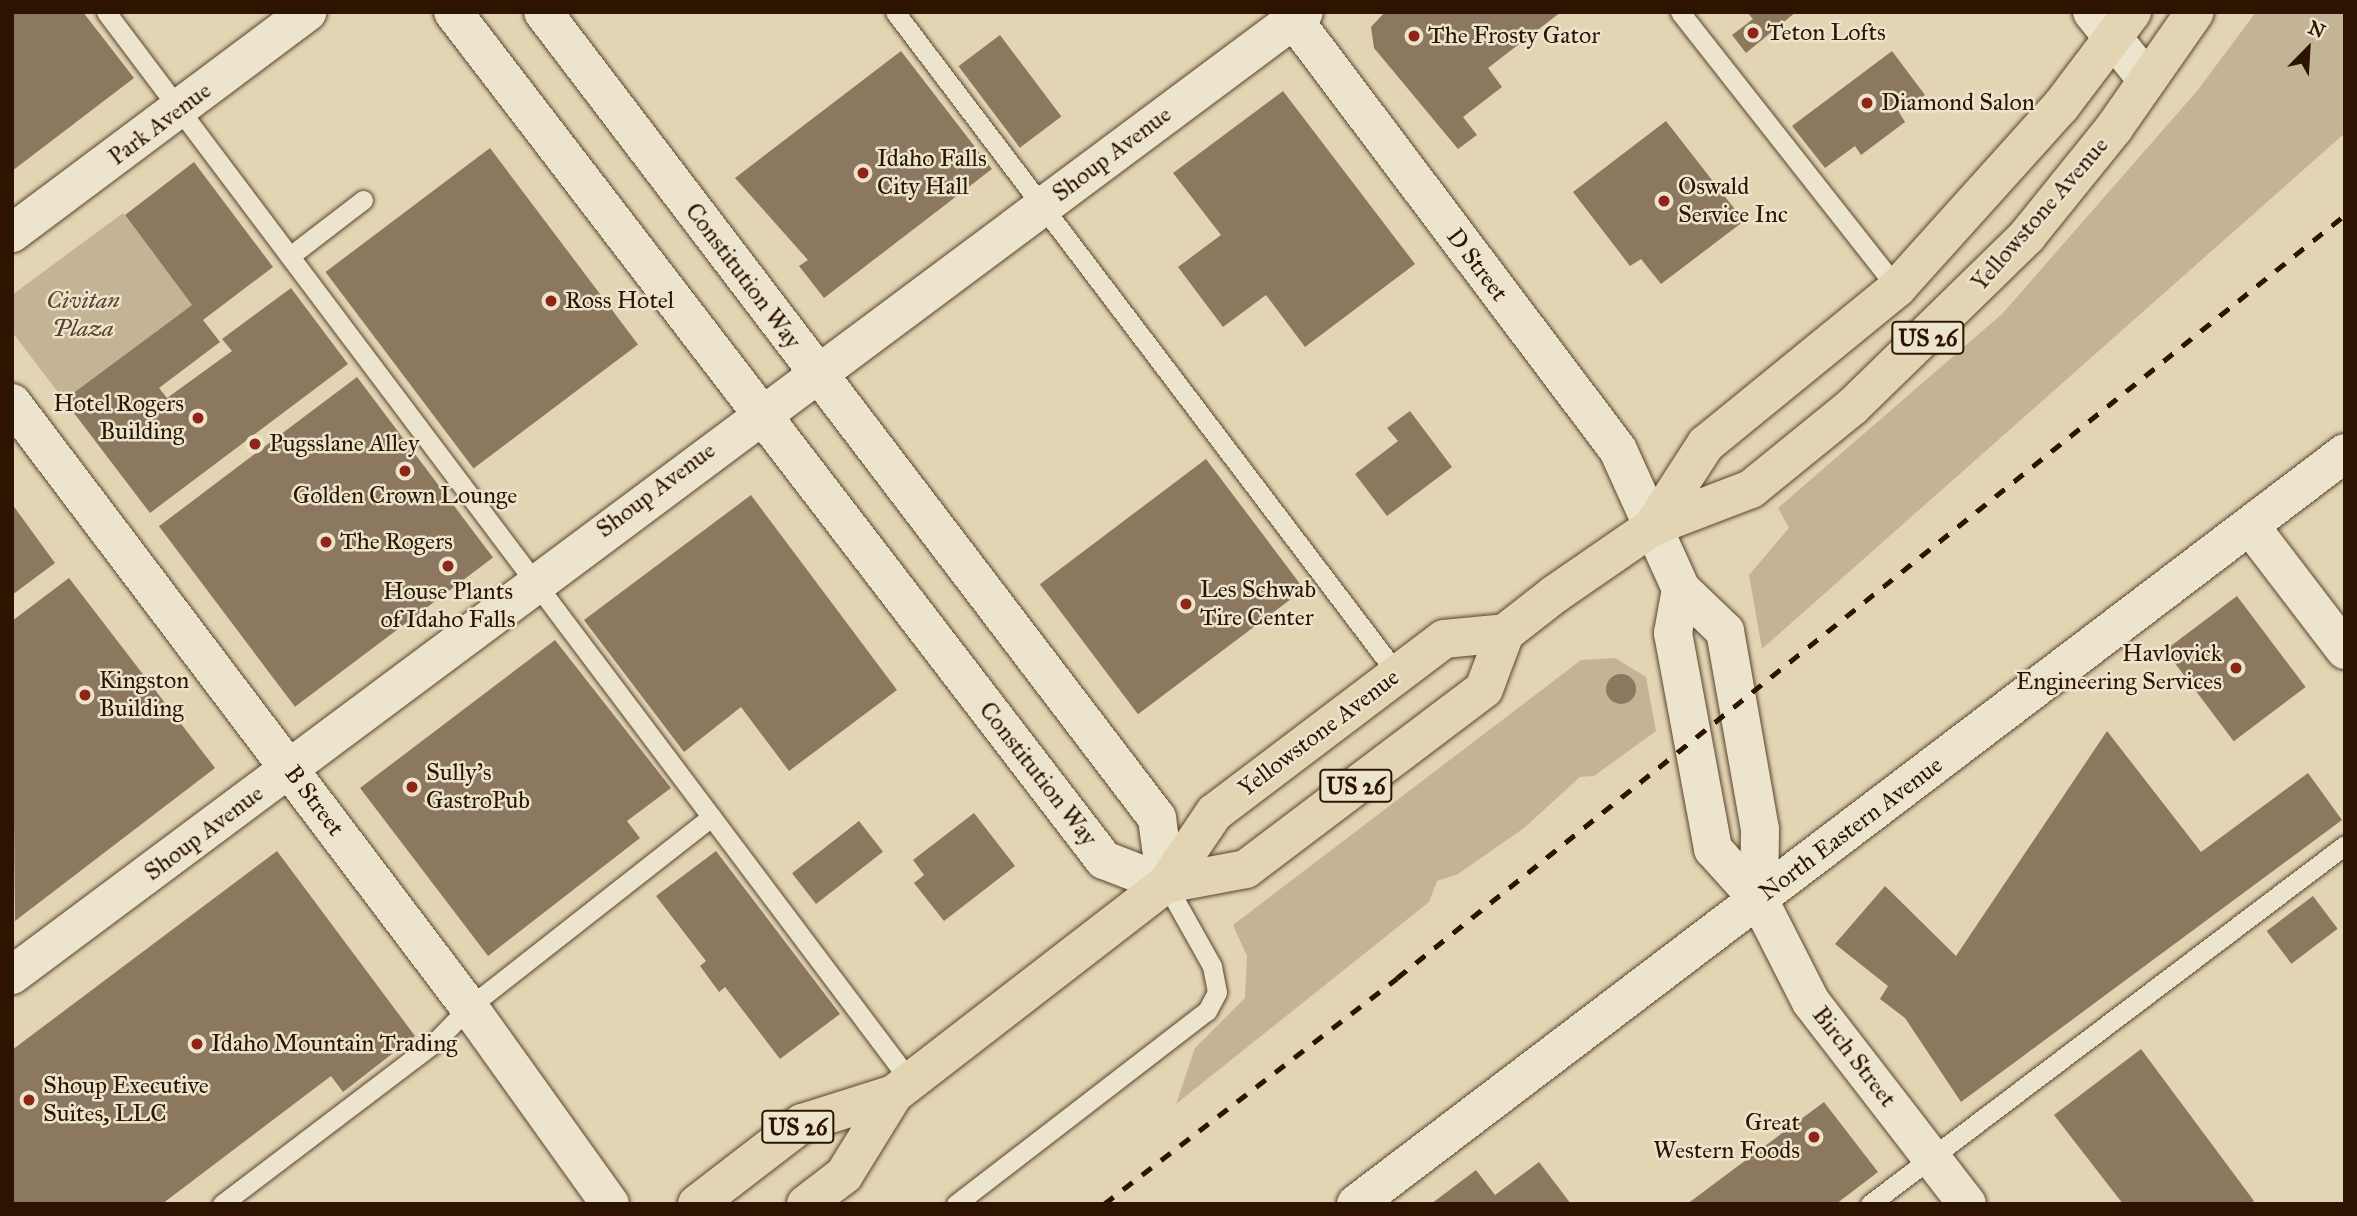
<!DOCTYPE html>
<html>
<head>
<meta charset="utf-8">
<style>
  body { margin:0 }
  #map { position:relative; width:2357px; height:1216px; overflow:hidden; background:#e3d5b4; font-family:"IM FELL Great Primer",serif }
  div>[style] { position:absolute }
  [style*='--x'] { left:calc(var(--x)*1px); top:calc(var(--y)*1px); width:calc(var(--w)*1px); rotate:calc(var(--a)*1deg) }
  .green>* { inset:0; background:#c4b495 }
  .building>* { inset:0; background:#8c785e; transform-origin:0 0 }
  .round { border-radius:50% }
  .roads { filter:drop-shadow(0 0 2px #5a442d) drop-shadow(0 0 2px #5a442d) }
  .service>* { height:19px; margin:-9.5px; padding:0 9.5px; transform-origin:9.5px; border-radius:9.5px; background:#ede4ce }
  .minor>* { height:38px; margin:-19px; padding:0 19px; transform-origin:19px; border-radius:19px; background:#ede4ce }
  .tertiary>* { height:38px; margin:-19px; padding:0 19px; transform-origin:19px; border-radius:19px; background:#ede4ce }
  .trunk>* { height:38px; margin:-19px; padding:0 19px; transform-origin:19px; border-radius:19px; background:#e3d5b4 }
  .rail>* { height:5px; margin-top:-2.5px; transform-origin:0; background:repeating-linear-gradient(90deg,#2d1400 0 12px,transparent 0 24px) }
  .dots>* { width:19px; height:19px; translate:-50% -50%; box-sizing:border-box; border:4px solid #ede4ce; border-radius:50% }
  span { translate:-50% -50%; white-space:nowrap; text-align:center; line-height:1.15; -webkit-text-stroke:5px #ede4ce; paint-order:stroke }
  .shield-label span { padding:2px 5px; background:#ede4ce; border:2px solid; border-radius:5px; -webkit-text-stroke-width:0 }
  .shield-label { font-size:23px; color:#2d1400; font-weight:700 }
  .poi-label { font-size:24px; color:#2d1400 }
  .left { translate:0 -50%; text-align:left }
  .right { translate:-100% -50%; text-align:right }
  .street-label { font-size:24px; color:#2d1400 }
  .park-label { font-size:24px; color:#5a442d; font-style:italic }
  .frame { position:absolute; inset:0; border:14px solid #2d1400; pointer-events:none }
  .north { position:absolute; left:2273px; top:14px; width:70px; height:70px; -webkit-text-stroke:5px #ede4ce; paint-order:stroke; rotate:24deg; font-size:19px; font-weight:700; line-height:28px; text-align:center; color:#2d1400 }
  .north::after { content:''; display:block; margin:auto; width:24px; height:32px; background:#2d1400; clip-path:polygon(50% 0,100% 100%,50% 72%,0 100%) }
</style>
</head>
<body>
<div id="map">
  <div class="green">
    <div style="clip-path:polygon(2256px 12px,2345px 12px,2345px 133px,1762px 649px,1749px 575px,1789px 528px,1778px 508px,2002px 314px,2197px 91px)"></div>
    <div style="clip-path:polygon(123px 213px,192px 305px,64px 400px,12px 332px,12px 295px)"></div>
    <div style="clip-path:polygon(1615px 658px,1646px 677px,1656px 731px,1594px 776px,1580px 777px,1524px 828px,1458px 874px,1437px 881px,1429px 902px,1176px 1104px,1195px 1048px,1245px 998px,1247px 956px,1233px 925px,1581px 660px)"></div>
  </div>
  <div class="building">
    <div style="clip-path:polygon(12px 12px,83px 12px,134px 78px,12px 171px)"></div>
    <div style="clip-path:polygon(1385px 12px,1561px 12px,1488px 68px,1502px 87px,1463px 117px,1477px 135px,1458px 149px,1374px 48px,1371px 27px)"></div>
    <div style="clip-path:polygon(1747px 12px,1796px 12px,1746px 53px,1732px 35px,1753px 19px)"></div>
    <div style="left:1000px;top:35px;width:102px;height:52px;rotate:53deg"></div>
    <div style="clip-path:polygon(901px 51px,992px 169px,824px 298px,799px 266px,808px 260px,735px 178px)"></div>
    <div style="clip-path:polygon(1892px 51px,1925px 95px,1899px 112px,1905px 122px,1861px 155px,1855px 146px,1825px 168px,1792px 126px)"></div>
    <div style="clip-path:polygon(1283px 91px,1415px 264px,1305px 347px,1266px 295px,1223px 327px,1178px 267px,1221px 235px,1173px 173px)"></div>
    <div style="clip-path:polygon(1666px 121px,1744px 221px,1661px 284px,1641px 259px,1630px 266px,1573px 192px)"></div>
    <div style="left:490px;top:148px;width:246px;height:206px;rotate:53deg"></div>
    <div style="clip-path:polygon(194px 162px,273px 267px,203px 320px,220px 342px,159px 388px,167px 398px,232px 351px,222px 339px,291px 288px,348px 364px,150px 513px,64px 400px,192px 305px,125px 215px)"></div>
    <div style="left:357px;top:377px;width:226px;height:248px;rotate:53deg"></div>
    <div style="clip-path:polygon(1410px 411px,1452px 467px,1387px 516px,1355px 474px,1398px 441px,1387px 428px)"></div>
    <div style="left:1206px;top:459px;width:163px;height:208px;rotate:53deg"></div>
    <div style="clip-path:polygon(751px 495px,897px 690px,789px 771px,741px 707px,684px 752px,584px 620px)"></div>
    <div style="clip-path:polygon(12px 504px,55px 563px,12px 595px)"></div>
    <div style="clip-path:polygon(69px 578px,215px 768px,15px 921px,12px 621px)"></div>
    <div style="left:2237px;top:596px;width:114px;height:90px;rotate:53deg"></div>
    <div style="clip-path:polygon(555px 640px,671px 788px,627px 821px,640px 838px,488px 956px,360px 788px)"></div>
    <div class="round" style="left:1606px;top:674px;width:30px;height:30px"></div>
    <div style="clip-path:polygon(2107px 731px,2201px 852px,2308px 773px,2342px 820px,1961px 1102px,1905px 1018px,1880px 999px,1888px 986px,1835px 944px,1885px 886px,1956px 956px)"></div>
    <div style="clip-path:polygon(974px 813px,1015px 866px,944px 921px,914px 883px,924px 875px,913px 860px)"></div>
    <div style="left:859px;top:821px;width:39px;height:85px;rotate:52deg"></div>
    <div style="clip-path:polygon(277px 851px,415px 1036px,343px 1092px,331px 1076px,162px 1204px,12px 1204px,12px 1050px)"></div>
    <div style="clip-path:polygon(716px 851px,840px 1014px,780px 1059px,725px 987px,719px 992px,700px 966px,706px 961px,656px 896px)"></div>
    <div style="left:2313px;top:896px;width:41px;height:58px;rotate:53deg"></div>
    <div style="clip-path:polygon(2141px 1049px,2254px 1201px,2250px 1204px,2123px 1204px,2054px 1115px)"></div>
    <div style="clip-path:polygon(1824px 1102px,1878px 1172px,1836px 1204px,1687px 1204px)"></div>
    <div style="clip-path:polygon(1539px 1162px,1571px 1204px,1431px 1204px,1476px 1170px,1495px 1195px)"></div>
  </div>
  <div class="roads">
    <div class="service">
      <div style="--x:106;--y:12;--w:1338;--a:53.05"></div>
      <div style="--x:895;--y:12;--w:832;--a:52.81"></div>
      <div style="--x:1680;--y:12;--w:351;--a:51.8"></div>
      <div style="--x:290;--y:256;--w:92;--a:-37.5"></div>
      <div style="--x:222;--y:1204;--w:266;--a:-37.2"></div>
      <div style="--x:434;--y:1043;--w:50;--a:-45.8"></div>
      <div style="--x:469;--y:1007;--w:308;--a:-38.1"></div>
      <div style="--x:956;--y:1204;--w:317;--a:-37.6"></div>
      <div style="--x:1207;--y:1011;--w:21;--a:-62"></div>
      <div style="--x:1217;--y:992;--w:26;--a:-101"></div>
      <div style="--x:1212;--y:966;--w:94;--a:-119.3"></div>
      <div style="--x:1870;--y:1204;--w:595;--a:-37.08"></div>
    </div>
    <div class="minor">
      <div style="--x:453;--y:12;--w:1069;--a:52.49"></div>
      <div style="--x:1104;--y:860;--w:66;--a:21.2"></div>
      <div style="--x:1166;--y:884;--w:67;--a:-97.8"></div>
      <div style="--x:1157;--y:818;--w:1013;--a:-127.3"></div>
      <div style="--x:12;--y:403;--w:757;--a:52.89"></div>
      <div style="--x:469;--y:1007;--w:242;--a:54.4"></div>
      <div style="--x:2251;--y:527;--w:155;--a:52.6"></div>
      <div style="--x:12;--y:975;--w:1611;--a:-36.7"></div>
      <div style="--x:1356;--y:1204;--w:1242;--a:-37.21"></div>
    </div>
    <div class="tertiary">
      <div style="--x:1288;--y:12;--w:548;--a:53"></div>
      <div style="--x:1618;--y:450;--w:153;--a:65.6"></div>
      <div style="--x:1681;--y:589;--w:61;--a:43.7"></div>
      <div style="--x:1725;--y:631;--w:201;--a:80"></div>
      <div style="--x:1760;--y:829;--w:71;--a:90.8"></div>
      <div style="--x:2092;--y:12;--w:87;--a:51"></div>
      <div style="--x:12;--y:233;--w:369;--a:-36.8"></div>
      <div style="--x:1681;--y:589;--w:45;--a:100.3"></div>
      <div style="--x:1673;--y:633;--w:220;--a:79.5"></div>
      <div style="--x:1713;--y:849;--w:69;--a:48"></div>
      <div style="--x:1759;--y:900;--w:114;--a:63"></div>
      <div style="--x:1811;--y:1002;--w:255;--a:52.3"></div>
    </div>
    <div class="trunk">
      <div style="--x:1652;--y:527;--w:99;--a:-57"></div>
      <div style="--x:1706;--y:444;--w:247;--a:-39.2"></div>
      <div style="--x:1897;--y:288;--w:245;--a:-48"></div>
      <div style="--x:2061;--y:106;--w:118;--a:-52.9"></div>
      <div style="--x:1166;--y:884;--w:81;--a:-10.6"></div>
      <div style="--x:1246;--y:869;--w:298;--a:-37.1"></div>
      <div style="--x:1484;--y:689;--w:60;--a:-69.4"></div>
      <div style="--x:1505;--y:633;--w:63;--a:-38"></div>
      <div style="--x:1555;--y:594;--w:118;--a:-34.6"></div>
      <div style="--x:1652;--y:527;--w:106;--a:-21"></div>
      <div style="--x:1751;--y:489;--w:130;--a:-39.1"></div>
      <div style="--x:1852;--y:407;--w:245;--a:-44.3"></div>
      <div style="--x:2027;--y:236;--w:139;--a:-51.1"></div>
      <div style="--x:2114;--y:128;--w:141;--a:-55.1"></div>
      <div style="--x:697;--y:1204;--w:133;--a:-37.6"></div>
      <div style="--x:802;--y:1123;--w:96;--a:-17.5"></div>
      <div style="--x:894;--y:1094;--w:344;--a:-37.7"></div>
      <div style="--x:1166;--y:884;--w:86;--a:-55.9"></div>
      <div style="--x:1214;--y:813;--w:288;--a:-37.1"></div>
      <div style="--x:1444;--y:639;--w:61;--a:-5.6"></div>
      <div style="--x:806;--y:1204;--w:48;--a:-37.3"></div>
      <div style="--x:844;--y:1175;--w:95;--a:-58.3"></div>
    </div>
  </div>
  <div class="rail">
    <div style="--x:1104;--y:1204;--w:370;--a:-37.6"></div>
    <div style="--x:1397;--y:978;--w:1217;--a:-38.83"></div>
  </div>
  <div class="dots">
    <div style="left:1753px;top:33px;background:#8f2418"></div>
    <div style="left:1414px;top:36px;background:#8f2418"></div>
    <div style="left:1867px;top:103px;background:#8f2418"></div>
    <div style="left:863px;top:173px;background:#8f2418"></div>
    <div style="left:1664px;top:201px;background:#8f2418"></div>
    <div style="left:551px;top:301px;background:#8f2418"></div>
    <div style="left:198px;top:418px;background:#8f2418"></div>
    <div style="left:255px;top:444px;background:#8f2418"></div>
    <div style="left:405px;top:471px;background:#8f2418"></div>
    <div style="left:326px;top:542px;background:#8f2418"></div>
    <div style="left:448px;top:566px;background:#8f2418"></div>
    <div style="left:1186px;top:604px;background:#8f2418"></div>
    <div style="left:2236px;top:668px;background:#8f2418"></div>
    <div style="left:85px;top:695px;background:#8f2418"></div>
    <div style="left:412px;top:787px;background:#8f2418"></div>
    <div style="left:197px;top:1044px;background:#8f2418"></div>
    <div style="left:29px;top:1100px;background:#8f2418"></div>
    <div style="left:1814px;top:1137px;background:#8f2418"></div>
  </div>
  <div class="shield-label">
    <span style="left:1928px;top:338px">US 26</span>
    <span style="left:1356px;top:786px">US 26</span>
    <span style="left:798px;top:1127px">US 26</span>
  </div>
  <div class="poi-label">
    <span class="left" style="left:1767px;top:33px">Teton Lofts</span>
    <span class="left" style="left:1428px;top:36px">The Frosty Gator</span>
    <span class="left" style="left:1881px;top:103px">Diamond Salon</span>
    <span class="left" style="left:877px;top:173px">Idaho Falls<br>City Hall</span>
    <span class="left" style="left:1678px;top:201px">Oswald<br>Service Inc</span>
    <span class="left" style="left:565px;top:301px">Ross Hotel</span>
    <span class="right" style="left:184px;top:418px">Hotel Rogers<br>Building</span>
    <span class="left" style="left:269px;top:444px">Pugsslane Alley</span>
    <span style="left:405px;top:496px">Golden Crown Lounge</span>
    <span class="left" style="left:340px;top:542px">The Rogers</span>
    <span class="left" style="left:1200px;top:604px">Les Schwab<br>Tire Center</span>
    <span style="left:448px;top:606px">House Plants<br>of Idaho Falls</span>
    <span class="right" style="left:2222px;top:668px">Havlovick<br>Engineering Services</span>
    <span class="left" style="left:99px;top:695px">Kingston<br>Building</span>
    <span class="left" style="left:426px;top:787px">Sully's<br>GastroPub</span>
    <span class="left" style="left:211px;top:1044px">Idaho Mountain Trading</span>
    <span class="left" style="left:43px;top:1100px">Shoup Executive<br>Suites, LLC</span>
    <span class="right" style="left:1800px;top:1137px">Great<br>Western Foods</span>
  </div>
  <div class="street-label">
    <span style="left:160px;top:124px;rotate:-37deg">Park Avenue</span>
    <span style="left:1112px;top:154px;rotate:-37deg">Shoup Avenue</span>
    <span style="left:2040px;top:214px;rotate:-49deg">Yellowstone Avenue</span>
    <span style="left:1477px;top:265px;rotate:53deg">D Street</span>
    <span style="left:743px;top:276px;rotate:53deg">Constitution Way</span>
    <span style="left:656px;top:490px;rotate:-37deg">Shoup Avenue</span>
    <span style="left:1319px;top:733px;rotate:-37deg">Yellowstone Avenue</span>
    <span style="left:1038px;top:774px;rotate:52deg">Constitution Way</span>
    <span style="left:314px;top:801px;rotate:53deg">B Street</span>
    <span style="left:1851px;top:829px;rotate:-37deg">North Eastern Avenue</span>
    <span style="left:204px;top:833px;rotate:-37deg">Shoup Avenue</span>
    <span style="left:1854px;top:1057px;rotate:52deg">Birch Street</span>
  </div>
  <div class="park-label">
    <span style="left:83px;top:315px">Civitan<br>Plaza</span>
  </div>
  <div class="frame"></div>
  <div class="north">N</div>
</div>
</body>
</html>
